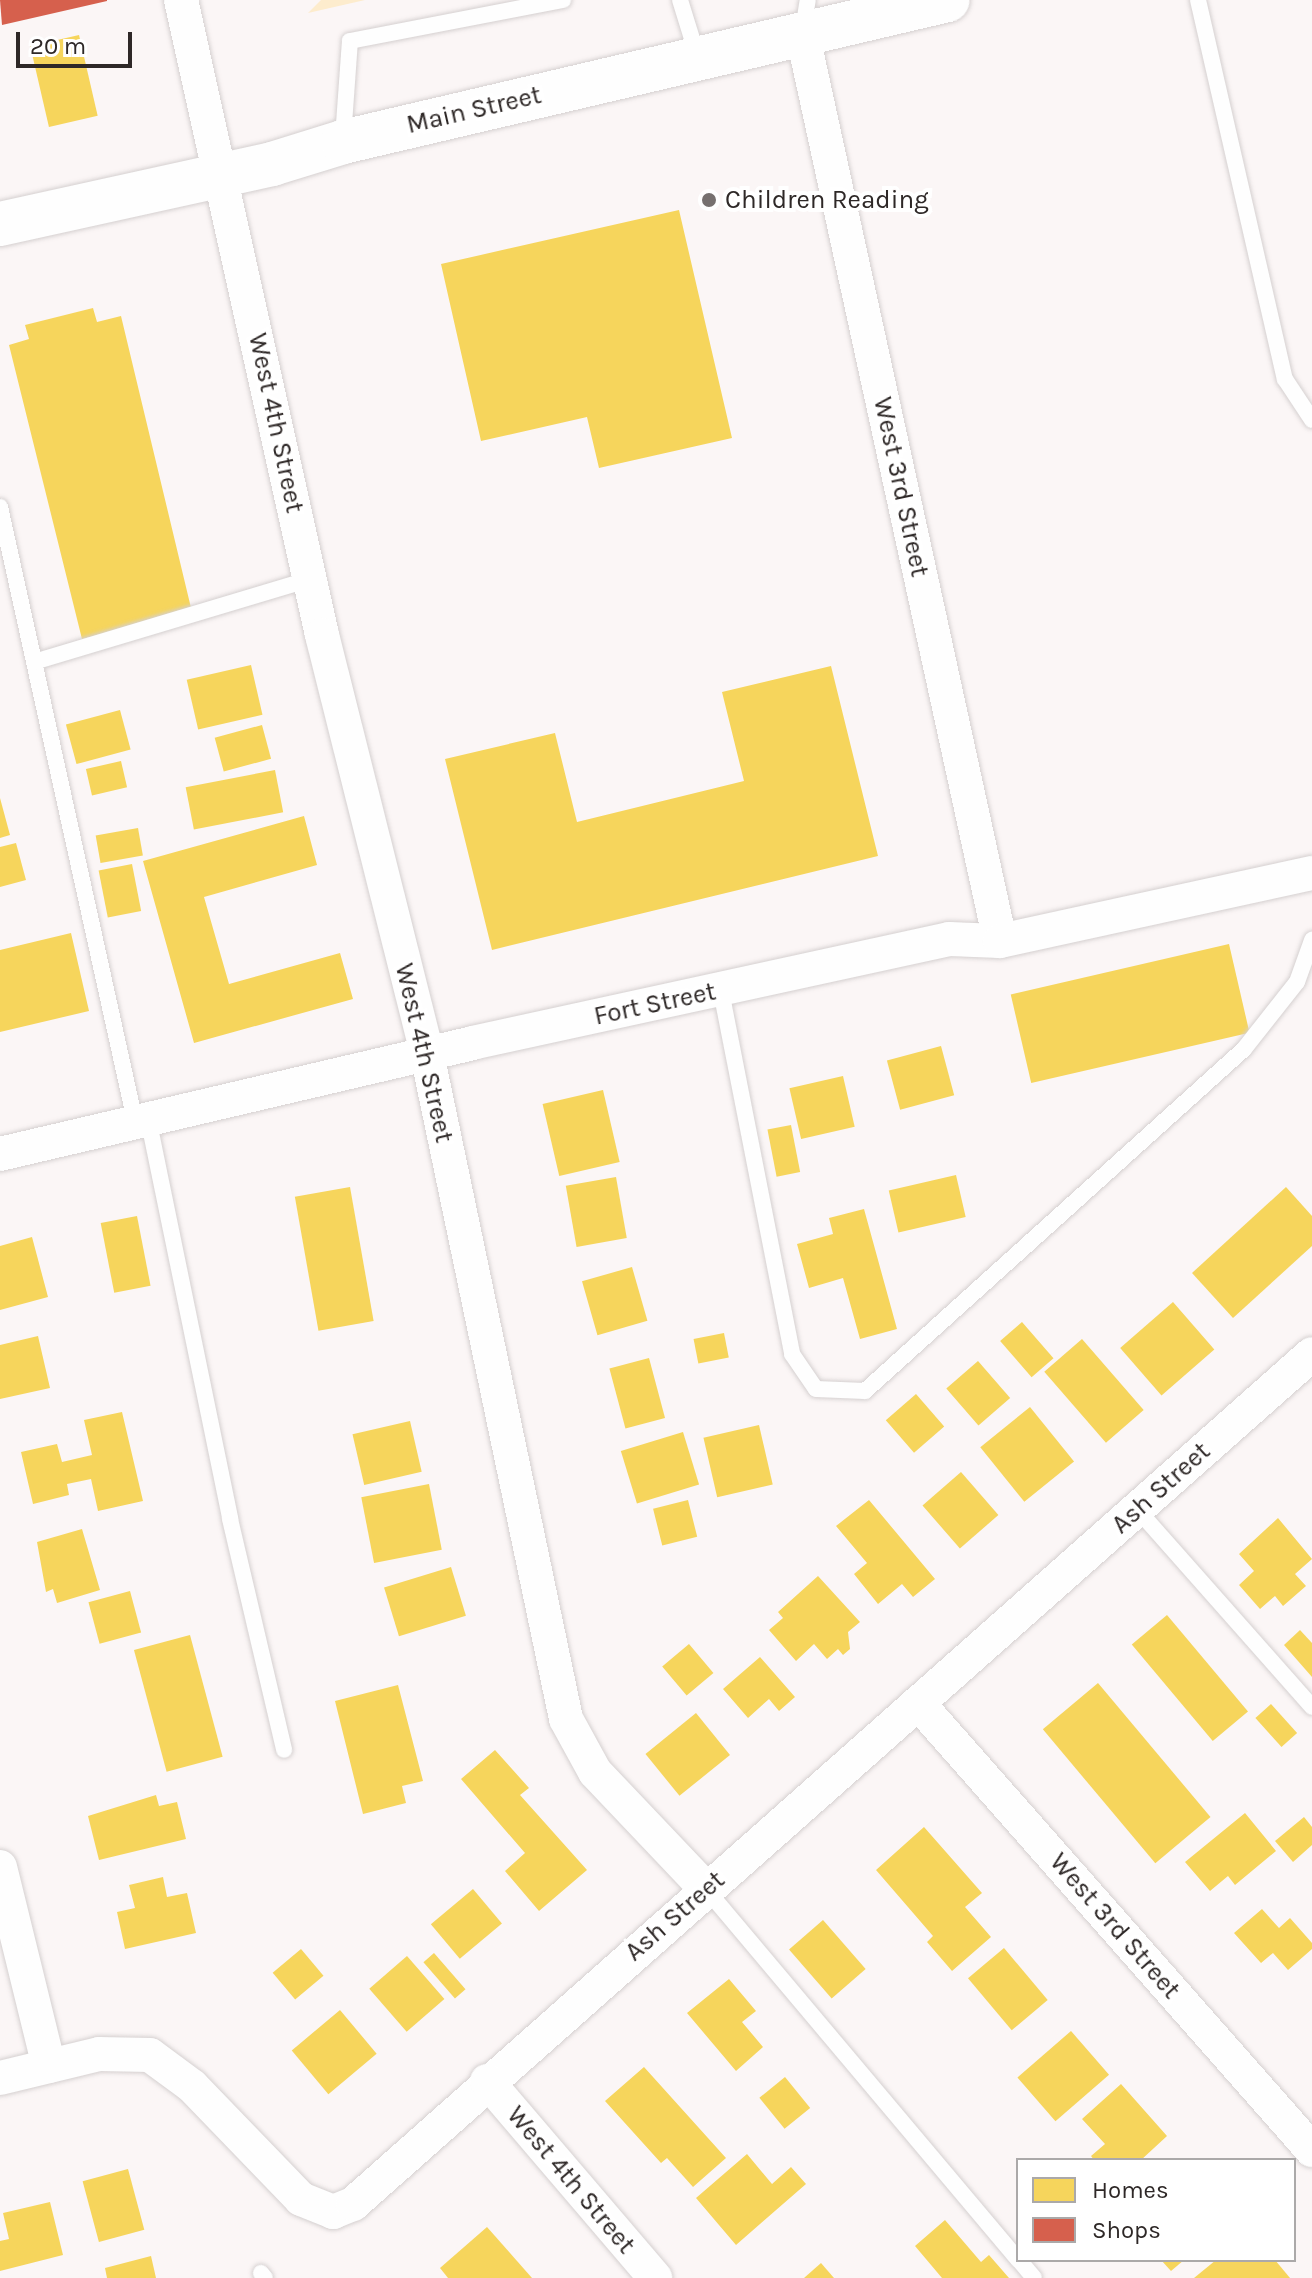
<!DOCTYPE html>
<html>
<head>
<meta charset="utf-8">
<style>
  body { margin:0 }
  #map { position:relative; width:1312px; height:2278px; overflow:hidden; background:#fbf6f6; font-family:Karla,sans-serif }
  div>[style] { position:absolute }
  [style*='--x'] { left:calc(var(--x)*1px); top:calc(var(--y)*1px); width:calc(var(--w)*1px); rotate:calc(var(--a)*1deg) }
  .green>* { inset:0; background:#fdeccd }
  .homes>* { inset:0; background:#f6d55c; transform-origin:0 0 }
  .shops>* { inset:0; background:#d6604d }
  .roads { filter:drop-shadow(0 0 2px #d5d0d0) drop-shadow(0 0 2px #d5d0d0) }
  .lane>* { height:16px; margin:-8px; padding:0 8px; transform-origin:8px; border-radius:8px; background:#fefefe }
  .street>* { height:34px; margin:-17px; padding:0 17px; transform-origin:17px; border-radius:17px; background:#fefefe }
  .secondary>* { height:44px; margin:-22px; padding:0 22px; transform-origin:22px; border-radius:22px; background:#fefefe }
  .dots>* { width:22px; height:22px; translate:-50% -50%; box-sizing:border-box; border:4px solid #fff; border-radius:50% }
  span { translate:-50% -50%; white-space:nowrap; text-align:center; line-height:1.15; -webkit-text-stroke:8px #fff; paint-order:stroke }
  .street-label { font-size:26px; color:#2e2827 }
  .poi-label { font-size:26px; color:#2e2827 }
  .left { translate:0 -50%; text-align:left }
  .legend { position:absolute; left:1016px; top:2158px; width:280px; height:104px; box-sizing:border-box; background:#fff; border:2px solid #aba9a9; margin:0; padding:10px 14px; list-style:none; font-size:24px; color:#2e2827 }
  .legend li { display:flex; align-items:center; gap:16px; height:40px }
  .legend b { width:40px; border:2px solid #aba9a9 }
  .scale { position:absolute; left:16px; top:32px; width:116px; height:36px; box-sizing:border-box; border:4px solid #2e2827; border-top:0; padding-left:10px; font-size:24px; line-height:28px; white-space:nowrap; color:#2e2827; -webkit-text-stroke:6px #fff; paint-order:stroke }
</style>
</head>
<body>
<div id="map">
  <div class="green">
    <div style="clip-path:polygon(321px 0,365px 0,308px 13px)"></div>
  </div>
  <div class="homes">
    <div style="left:79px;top:35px;width:83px;height:50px;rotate:77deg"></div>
    <div style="clip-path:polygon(679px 210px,732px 438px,599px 468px,587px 417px,481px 441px,441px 264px)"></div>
    <div style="clip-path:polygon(93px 308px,97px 322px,121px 316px,192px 612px,82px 639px,9px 345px,29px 339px,25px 325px)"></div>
    <div style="left:251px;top:665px;width:51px;height:66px;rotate:77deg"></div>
    <div style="clip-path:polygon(831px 666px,878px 856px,492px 950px,445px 759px,555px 733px,577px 822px,744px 781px,722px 692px)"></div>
    <div style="left:120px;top:710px;width:41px;height:56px;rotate:75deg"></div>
    <div style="left:262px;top:725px;width:35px;height:49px;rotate:75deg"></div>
    <div style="left:121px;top:761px;width:27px;height:36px;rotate:77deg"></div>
    <div style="left:275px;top:770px;width:43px;height:91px;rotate:79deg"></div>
    <div style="clip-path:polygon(0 798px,10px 835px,0 838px)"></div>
    <div style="clip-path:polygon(304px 816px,317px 865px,204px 897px,229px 984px,340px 953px,353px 999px,194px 1043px,143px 861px)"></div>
    <div style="left:138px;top:828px;width:28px;height:43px;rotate:80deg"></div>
    <div style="clip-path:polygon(16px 843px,26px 880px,0 887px,0 847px)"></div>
    <div style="left:132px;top:864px;width:48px;height:34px;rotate:79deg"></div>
    <div style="clip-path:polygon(71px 933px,89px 1011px,0 1032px,0 950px)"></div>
    <div style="left:1229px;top:944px;width:91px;height:224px;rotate:77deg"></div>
    <div style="left:941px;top:1046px;width:51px;height:56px;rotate:75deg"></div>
    <div style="left:843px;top:1076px;width:52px;height:55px;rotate:77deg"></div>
    <div style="left:603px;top:1090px;width:74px;height:62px;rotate:77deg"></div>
    <div style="left:791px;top:1125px;width:48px;height:24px;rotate:79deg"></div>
    <div style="left:956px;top:1175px;width:43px;height:69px;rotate:77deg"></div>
    <div style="left:616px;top:1177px;width:62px;height:51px;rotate:80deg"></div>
    <div style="left:350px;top:1187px;width:136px;height:56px;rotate:80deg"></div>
    <div style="clip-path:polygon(1286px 1187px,1312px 1216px,1312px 1246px,1233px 1318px,1192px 1273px)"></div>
    <div style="clip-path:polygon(864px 1209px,897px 1329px,860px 1339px,843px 1278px,809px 1288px,797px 1244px,833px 1234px,829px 1218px)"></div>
    <div style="left:137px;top:1216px;width:71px;height:37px;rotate:79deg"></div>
    <div style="clip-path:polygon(32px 1237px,48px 1297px,0 1310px,0 1246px)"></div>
    <div style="left:632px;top:1267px;width:56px;height:52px;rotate:74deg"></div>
    <div style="left:1173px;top:1302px;width:63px;height:70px;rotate:49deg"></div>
    <div style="left:1022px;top:1322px;width:48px;height:29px;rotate:49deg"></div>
    <div style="left:724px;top:1333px;width:25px;height:31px;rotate:79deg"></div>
    <div style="clip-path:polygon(38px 1336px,50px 1388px,0 1399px,0 1345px)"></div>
    <div style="left:1082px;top:1339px;width:94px;height:50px;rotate:49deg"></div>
    <div style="left:649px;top:1358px;width:62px;height:41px;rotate:75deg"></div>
    <div style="left:978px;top:1361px;width:49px;height:42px;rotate:49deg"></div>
    <div style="left:916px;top:1394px;width:43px;height:40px;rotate:49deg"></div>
    <div style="left:1030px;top:1407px;width:70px;height:64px;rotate:51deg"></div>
    <div style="clip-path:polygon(122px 1412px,143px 1501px,98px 1511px,91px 1479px,67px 1484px,69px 1495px,33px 1504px,21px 1452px,57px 1444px,62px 1462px,92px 1455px,84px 1420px)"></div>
    <div style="left:410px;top:1421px;width:52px;height:59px;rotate:77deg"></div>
    <div style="left:759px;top:1425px;width:61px;height:57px;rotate:77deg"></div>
    <div style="left:683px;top:1432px;width:55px;height:65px;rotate:73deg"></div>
    <div style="left:961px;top:1472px;width:57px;height:51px;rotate:49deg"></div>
    <div style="left:429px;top:1484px;width:67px;height:69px;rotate:79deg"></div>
    <div style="left:688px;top:1500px;width:38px;height:36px;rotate:76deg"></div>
    <div style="clip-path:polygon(869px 1500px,935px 1579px,913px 1597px,902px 1584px,878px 1604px,854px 1574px,867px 1563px,836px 1526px)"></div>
    <div style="clip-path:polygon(1278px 1518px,1312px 1559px,1295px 1574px,1306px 1586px,1283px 1606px,1275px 1596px,1260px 1609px,1239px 1585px,1254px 1571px,1239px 1554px)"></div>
    <div style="clip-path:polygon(82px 1529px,100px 1590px,57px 1603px,53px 1589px,46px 1592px,37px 1542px)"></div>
    <div style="left:451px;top:1567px;width:51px;height:70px;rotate:73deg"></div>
    <div style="clip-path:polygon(818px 1576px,860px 1622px,848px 1632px,850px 1649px,843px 1655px,838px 1649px,827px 1659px,814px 1644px,796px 1661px,769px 1630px,783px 1618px,778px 1612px)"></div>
    <div style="left:130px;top:1591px;width:43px;height:43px;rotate:75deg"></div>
    <div style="left:1167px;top:1615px;width:126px;height:46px;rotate:50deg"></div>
    <div style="clip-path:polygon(1300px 1630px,1312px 1643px,1312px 1677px,1284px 1645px)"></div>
    <div style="left:190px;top:1635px;width:126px;height:58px;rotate:75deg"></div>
    <div style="left:689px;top:1644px;width:38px;height:35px;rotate:50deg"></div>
    <div style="clip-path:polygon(760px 1657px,795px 1697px,779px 1711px,769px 1699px,748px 1718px,723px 1689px)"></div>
    <div style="left:1098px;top:1683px;width:175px;height:72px;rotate:50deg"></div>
    <div style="clip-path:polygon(398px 1685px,423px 1781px,402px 1786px,406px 1803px,363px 1814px,335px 1701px)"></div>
    <div style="left:1271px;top:1704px;width:39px;height:21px;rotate:48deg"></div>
    <div style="left:696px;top:1713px;width:54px;height:65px;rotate:51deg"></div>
    <div style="clip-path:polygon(495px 1750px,529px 1788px,520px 1795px,587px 1870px,539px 1911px,505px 1871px,525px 1853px,461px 1779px)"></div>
    <div style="clip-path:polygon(156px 1795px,159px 1806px,177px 1802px,186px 1839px,99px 1860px,88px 1816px)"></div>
    <div style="clip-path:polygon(1245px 1813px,1276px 1851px,1235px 1885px,1228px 1876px,1210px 1891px,1185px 1862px)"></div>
    <div style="clip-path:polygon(1304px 1817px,1312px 1827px,1312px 1845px,1293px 1862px,1275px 1841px)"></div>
    <div style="clip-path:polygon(924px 1827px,982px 1893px,965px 1907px,991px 1937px,952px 1971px,927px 1942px,933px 1936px,876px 1870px)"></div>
    <div style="clip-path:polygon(163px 1877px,167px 1897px,187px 1893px,196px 1933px,125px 1949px,117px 1912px,135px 1908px,129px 1885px)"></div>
    <div style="left:473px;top:1889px;width:45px;height:55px;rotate:50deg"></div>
    <div style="clip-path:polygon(1262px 1909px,1279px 1928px,1290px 1918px,1312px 1943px,1312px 1949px,1288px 1970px,1273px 1953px,1261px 1963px,1234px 1933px)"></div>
    <div style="left:823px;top:1920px;width:65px;height:45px;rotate:49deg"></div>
    <div style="left:1004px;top:1948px;width:68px;height:47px;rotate:50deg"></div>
    <div style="left:301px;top:1949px;width:35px;height:37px;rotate:50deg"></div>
    <div style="left:434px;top:1953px;width:48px;height:14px;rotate:49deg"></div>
    <div style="left:407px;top:1956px;width:57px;height:50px;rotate:49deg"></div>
    <div style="clip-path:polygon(729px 1979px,756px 2011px,742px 2022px,763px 2047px,736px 2071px,687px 2013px)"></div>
    <div style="left:340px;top:2010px;width:57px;height:63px;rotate:50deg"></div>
    <div style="left:1071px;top:2031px;width:58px;height:71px;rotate:49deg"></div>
    <div style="clip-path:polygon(644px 2067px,726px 2158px,693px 2187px,667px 2158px,661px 2163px,605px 2101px)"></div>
    <div style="left:785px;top:2077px;width:40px;height:33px;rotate:51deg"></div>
    <div style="clip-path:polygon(1121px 2084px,1167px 2136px,1141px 2160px,1094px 2160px,1091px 2156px,1105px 2144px,1082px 2119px)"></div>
    <div style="clip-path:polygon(747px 2154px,772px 2184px,791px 2167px,806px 2184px,736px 2245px,696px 2198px)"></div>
    <div style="left:128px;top:2169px;width:63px;height:47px;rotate:75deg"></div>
    <div style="clip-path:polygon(50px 2202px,63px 2255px,0 2271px,0 2241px,9px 2239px,3px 2213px)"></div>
    <div style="clip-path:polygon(945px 2220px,981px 2262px,989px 2255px,1009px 2278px,942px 2278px,915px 2246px)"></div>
    <div style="clip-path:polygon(487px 2227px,532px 2278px,448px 2278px,440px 2268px)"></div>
    <div style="clip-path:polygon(151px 2256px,156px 2278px,107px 2278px,105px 2268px)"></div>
    <div style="clip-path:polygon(1161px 2260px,1184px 2260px,1171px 2271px)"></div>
    <div style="clip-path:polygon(1216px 2260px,1275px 2260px,1290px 2278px,1194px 2278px)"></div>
    <div style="clip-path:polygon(821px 2263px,834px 2278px,804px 2278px)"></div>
  </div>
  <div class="shops">
    <div style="clip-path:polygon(0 0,107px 0,107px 1px,2px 25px)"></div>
  </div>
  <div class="roads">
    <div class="lane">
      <div style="--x:680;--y:0;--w:58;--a:72.8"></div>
      <div style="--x:1198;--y:0;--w:389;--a:77.1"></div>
      <div style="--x:1285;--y:379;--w:49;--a:56.6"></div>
      <div style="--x:803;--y:30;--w:30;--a:-81"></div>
      <div style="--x:343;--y:138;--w:97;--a:-85.9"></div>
      <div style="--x:350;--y:41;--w:217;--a:-10.9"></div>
      <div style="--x:0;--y:507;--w:629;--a:77.6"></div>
      <div style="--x:37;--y:661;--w:285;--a:-16.7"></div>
      <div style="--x:721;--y:991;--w:370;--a:78.9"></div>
      <div style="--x:792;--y:1354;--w:42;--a:55.6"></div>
      <div style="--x:816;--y:1389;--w:49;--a:2.3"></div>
      <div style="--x:865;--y:1391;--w:510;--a:-42.06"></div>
      <div style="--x:1244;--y:1049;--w:85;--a:-51.7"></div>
      <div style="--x:1297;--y:982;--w:45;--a:-70.3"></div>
      <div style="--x:148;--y:1118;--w:409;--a:78.4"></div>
      <div style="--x:230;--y:1519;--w:237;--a:76.8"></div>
      <div style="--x:1137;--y:1509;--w:264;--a:48.5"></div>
      <div style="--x:706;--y:1889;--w:484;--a:49.9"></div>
      <div style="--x:1019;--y:2260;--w:23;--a:50"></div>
      <div style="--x:261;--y:2273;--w:6;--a:51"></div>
    </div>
    <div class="street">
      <div style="--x:181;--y:0;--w:650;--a:77.48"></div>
      <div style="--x:322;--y:635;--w:432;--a:75.9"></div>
      <div style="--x:427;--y:1054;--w:679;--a:78.19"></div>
      <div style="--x:566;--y:1719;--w:60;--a:61.3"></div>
      <div style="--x:595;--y:1772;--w:161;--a:46.5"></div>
      <div style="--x:802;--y:32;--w:930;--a:77.71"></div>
      <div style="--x:0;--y:1154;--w:485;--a:-13.2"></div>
      <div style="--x:472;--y:1043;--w:488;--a:-12.3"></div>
      <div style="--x:949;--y:939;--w:51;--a:2.2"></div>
      <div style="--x:1000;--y:941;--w:319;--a:-12.3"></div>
      <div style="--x:918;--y:1703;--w:596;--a:48.61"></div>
      <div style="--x:0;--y:1867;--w:205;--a:76.2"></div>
      <div style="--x:0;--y:2078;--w:102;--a:-13.6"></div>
      <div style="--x:99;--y:2054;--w:51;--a:1.1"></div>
      <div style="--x:150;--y:2055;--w:52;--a:36.4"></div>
      <div style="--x:192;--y:2086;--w:157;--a:46"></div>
      <div style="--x:301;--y:2199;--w:35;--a:22"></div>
      <div style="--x:333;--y:2212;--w:22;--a:-22"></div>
      <div style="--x:353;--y:2204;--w:1281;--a:-41.55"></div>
      <div style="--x:487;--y:2081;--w:259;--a:49.5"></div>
    </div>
    <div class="secondary">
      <div style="--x:0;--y:224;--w:279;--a:-12.4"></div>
      <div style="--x:272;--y:164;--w:74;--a:-17.2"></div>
      <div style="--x:343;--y:142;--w:621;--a:-13.21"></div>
    </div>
  </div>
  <div class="dots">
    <div style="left:709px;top:200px;background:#76706f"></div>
  </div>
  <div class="street-label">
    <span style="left:474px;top:110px;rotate:-13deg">Main Street</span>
    <span style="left:276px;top:423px;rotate:78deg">West 4th Street</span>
    <span style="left:901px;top:487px;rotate:78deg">West 3rd Street</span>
    <span style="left:655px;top:1004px;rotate:-12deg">Fort Street</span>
    <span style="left:424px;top:1053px;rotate:77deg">West 4th Street</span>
    <span style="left:1161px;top:1488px;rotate:-42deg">Ash Street</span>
    <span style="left:675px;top:1916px;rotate:-41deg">Ash Street</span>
    <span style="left:1115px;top:1926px;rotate:49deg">West 3rd Street</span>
    <span style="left:571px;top:2180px;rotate:50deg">West 4th Street</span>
  </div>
  <div class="poi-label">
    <span class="left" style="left:725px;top:200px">Children Reading</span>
  </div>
  <ul class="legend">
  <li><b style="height:22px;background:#f6d55c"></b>Homes</li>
  <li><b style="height:22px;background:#d6604d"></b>Shops</li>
  </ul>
  <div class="scale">20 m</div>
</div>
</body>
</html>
